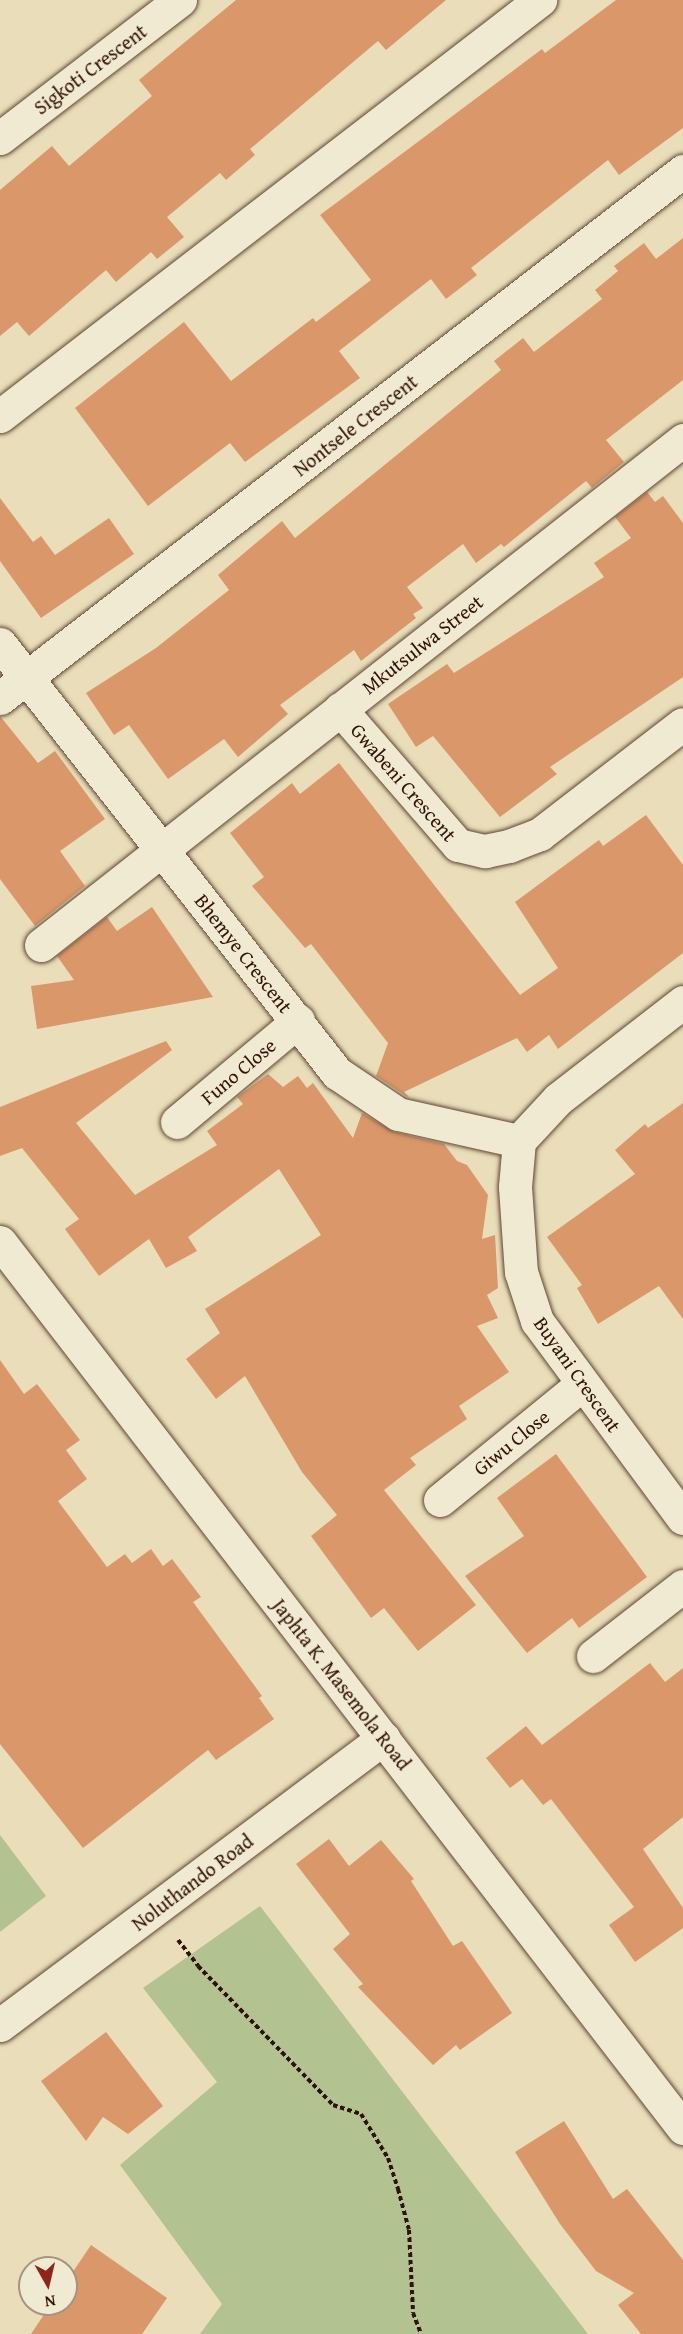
<!DOCTYPE html>
<html>
<head>
<meta charset="utf-8">
<style>
  body { margin:0 }
  #map { position:relative; width:683px; height:2334px; overflow:hidden; background:#e9deb9; font-family:"Gentium Book Plus",serif }
  div>[style] { position:absolute }
  [style*='--x'] { left:calc(var(--x)*1px); top:calc(var(--y)*1px); width:calc(var(--w)*1px); rotate:calc(var(--a)*1deg) }
  .green>* { inset:0; background:#b3c291 }
  .building>* { inset:0; background:#da976a }
  .path>* { height:4px; margin-top:-2px; transform-origin:0; background:repeating-linear-gradient(90deg,#331206 0 4.5px,transparent 0 7.5px) }
  .roads { filter:drop-shadow(0 0 2px #604533) drop-shadow(0 0 2px #604533) }
  .minor>* { height:33px; margin:-16.5px; padding:0 16.5px; transform-origin:16.5px; border-radius:16.5px; background:#f1ead2 }
  .secondary>* { height:33px; margin:-16.5px; padding:0 16.5px; transform-origin:16.5px; border-radius:16.5px; background:#f1ead2 }
  span { translate:-50% -50%; white-space:nowrap; text-align:center; line-height:1.15; -webkit-text-stroke:6px #f1ead2; paint-order:stroke }
  .street-label { font-size:20px; color:#331206 }
  .north { position:absolute; left:18px; top:2256px; width:60px; height:60px; box-sizing:border-box; background:#f1ead2; border:2px solid #a59480; border-radius:50%; rotate:172deg; font-size:16px; font-weight:700; line-height:24px; text-align:center; color:#331206 }
  .north::after { content:''; display:block; margin:auto; width:21px; height:27px; background:#8f2418; clip-path:polygon(50% 0,100% 100%,50% 72%,0 100%) }
</style>
</head>
<body>
<div id="map">
  <div class="green">
    <div style="clip-path:polygon(0 1835px,46px 1896px,0 1932px)"></div>
    <div style="clip-path:polygon(260px 1906px,588px 2334px,200px 2334px,222px 2304px,120px 2165px,217px 2082px,143px 1988px)"></div>
  </div>
  <div class="building">
    <div style="clip-path:polygon(236px 0,446px 0,386px 50px,378px 41px,250px 149px,255px 155px,226px 180px,220px 173px,167px 217px,184px 237px,157px 259px,151px 252px,116px 282px,106px 270px,29px 336px,17px 322px,0 336px,0 190px,52px 146px,69px 166px,152px 96px,139px 80px)"></div>
    <div style="clip-path:polygon(616px 0,683px 0,683px 128px,619px 175px,608px 160px,471px 268px,477px 275px,446px 299px,431px 279px,339px 351px,360px 378px,245px 462px,230px 443px,148px 506px,75px 408px,184px 322px,231px 381px,313px 318px,316px 322px,371px 280px,320px 215px,542px 49px,545px 53px)"></div>
    <div style="clip-path:polygon(683px 238px,683px 380px,606px 440px,624px 462px,592px 488px,586px 481px,504px 547px,501px 544px,476px 563px,463px 544px,407px 587px,423px 608px,413px 614px,416px 618px,361px 661px,354px 650px,280px 705px,288px 714px,238px 757px,224px 739px,168px 779px,129px 725px,114px 735px,86px 693px,156px 648px,229px 590px,218px 575px,282px 521px,295px 538px,501px 370px,494px 361px,523px 338px,534px 352px,602px 299px,595px 290px,618px 271px,614px 266px,644px 243px,656px 259px)"></div>
    <div style="clip-path:polygon(647px 492px,655px 502px,663px 496px,683px 523px,683px 677px,550px 767px,557px 774px,500px 817px,433px 736px,416px 747px,388px 704px,447px 664px,454px 673px,604px 577px,594px 563px,631px 538px,615px 517px)"></div>
    <div style="clip-path:polygon(0 498px,33px 542px,41px 536px,55px 555px,109px 518px,134px 554px,41px 618px,0 561px)"></div>
    <div style="clip-path:polygon(0 716px,38px 763px,55px 751px,105px 819px,60px 851px,85px 886px,35px 926px,0 879px)"></div>
    <div style="clip-path:polygon(339px 763px,520px 995px,558px 968px,515px 902px,599px 840px,603px 846px,646px 815px,683px 865px,683px 953px,558px 1049px,549px 1035px,527px 1052px,517px 1038px,404px 1092px,409px 1097px,406px 1096px,376px 1076px,388px 1043px,311px 944px,305px 948px,252px 886px,264px 877px,230px 833px,292px 783px,300px 794px)"></div>
    <div style="clip-path:polygon(152px 907px,213px 997px,37px 1029px,31px 986px,74px 980px,57px 956px,107px 917px,117px 931px)"></div>
    <div style="clip-path:polygon(166px 1041px,172px 1050px,76px 1123px,135px 1195px,217px 1145px,207px 1131px,243px 1104px,237px 1097px,268px 1074px,283px 1087px,298px 1076px,307px 1088px,313px 1083px,353px 1138px,362px 1113px,394px 1132px,444px 1144px,457px 1161px,467px 1165px,488px 1195px,482px 1239px,495px 1235px,498px 1288px,487px 1295px,498px 1318px,477px 1326px,509px 1372px,459px 1406px,467px 1419px,410px 1458px,416px 1465px,384px 1490px,476px 1605px,418px 1651px,384px 1608px,371px 1618px,311px 1536px,337px 1515px,302px 1472px,245px 1376px,216px 1399px,186px 1359px,220px 1333px,205px 1309px,321px 1235px,279px 1169px,188px 1237px,197px 1251px,166px 1268px,149px 1239px,99px 1276px,65px 1229px,79px 1219px,22px 1148px,0 1156px,0 1107px)"></div>
    <div style="clip-path:polygon(683px 1103px,683px 1319px,659px 1286px,598px 1324px,577px 1288px,582px 1285px,547px 1237px,635px 1174px,615px 1150px,645px 1124px,648px 1128px)"></div>
    <div style="clip-path:polygon(0 1360px,24px 1394px,37px 1384px,80px 1440px,66px 1450px,87px 1479px,58px 1501px,107px 1567px,125px 1554px,132px 1563px,151px 1549px,163px 1566px,172px 1559px,201px 1597px,193px 1602px,262px 1696px,259px 1698px,274px 1719px,216px 1760px,208px 1750px,83px 1848px,0 1744px)"></div>
    <div style="clip-path:polygon(556px 1454px,647px 1577px,579px 1628px,572px 1618px,527px 1653px,465px 1576px,524px 1536px,497px 1498px)"></div>
    <div style="clip-path:polygon(650px 1663px,665px 1682px,683px 1668px,683px 1817px,643px 1849px,683px 1908px,683px 1928px,635px 1962px,609px 1925px,634px 1907px,551px 1799px,543px 1805px,522px 1779px,510px 1788px,486px 1758px,526px 1726px,542px 1745px)"></div>
    <div style="clip-path:polygon(329px 1839px,349px 1866px,381px 1840px,414px 1879px,411px 1881px,453px 1946px,462px 1941px,512px 2013px,460px 2050px,456px 2045px,433px 2065px,358px 1987px,363px 1984px,333px 1949px,350px 1934px,296px 1864px)"></div>
    <div style="clip-path:polygon(106px 2032px,163px 2106px,128px 2134px,103px 2117px,86px 2141px,41px 2081px)"></div>
    <div style="clip-path:polygon(564px 2121px,613px 2199px,627px 2189px,683px 2260px,683px 2334px,641px 2334px,618px 2305px,634px 2293px,596px 2271px,560px 2224px,515px 2152px)"></div>
    <div style="clip-path:polygon(91px 2245px,167px 2298px,142px 2334px,31px 2334px,51px 2304px,66px 2304px,66px 2282px)"></div>
  </div>
  <div class="path">
    <div style="--x:178;--y:1940;--w:33;--a:52"></div>
    <div style="--x:198;--y:1966;--w:194;--a:45.8"></div>
    <div style="--x:333;--y:2105;--w:29;--a:18"></div>
    <div style="--x:361;--y:2114;--w:52;--a:58.5"></div>
    <div style="--x:388;--y:2158;--w:33;--a:72"></div>
    <div style="--x:398;--y:2189;--w:42;--a:75"></div>
    <div style="--x:409;--y:2230;--w:83;--a:87.2"></div>
    <div style="--x:413;--y:2313;--w:22;--a:69"></div>
  </div>
  <div class="roads">
    <div class="minor">
      <div style="--x:0;--y:138;--w:227;--a:-37.5"></div>
      <div style="--x:0;--y:416;--w:682;--a:-37.61"></div>
      <div style="--x:0;--y:644;--w:546;--a:51.85"></div>
      <div style="--x:337;--y:1073;--w:73;--a:33.9"></div>
      <div style="--x:398;--y:1114;--w:124;--a:12.6"></div>
      <div style="--x:0;--y:698;--w:863;--a:-37.65"></div>
      <div style="--x:340;--y:709;--w:180;--a:49.1"></div>
      <div style="--x:458;--y:845;--w:28;--a:13"></div>
      <div style="--x:485;--y:851;--w:25;--a:-12"></div>
      <div style="--x:509;--y:846;--w:33;--a:-21"></div>
      <div style="--x:540;--y:834;--w:180;--a:-37.6"></div>
      <div style="--x:41;--y:945;--w:817;--a:-38.19"></div>
      <div style="--x:683;--y:1002;--w:158;--a:142.2"></div>
      <div style="--x:558;--y:1099;--w:57;--a:132.9"></div>
      <div style="--x:519;--y:1141;--w:46;--a:95"></div>
      <div style="--x:515;--y:1187;--w:85;--a:86"></div>
      <div style="--x:521;--y:1272;--w:52;--a:71.9"></div>
      <div style="--x:537;--y:1321;--w:245;--a:53.5"></div>
      <div style="--x:177;--y:1122;--w:158;--a:-39.9"></div>
      <div style="--x:440;--y:1500;--w:183;--a:-39.2"></div>
      <div style="--x:593;--y:1656;--w:114;--a:-37.9"></div>
      <div style="--x:0;--y:2025;--w:479;--a:-36.8"></div>
    </div>
    <div class="secondary">
      <div style="--x:0;--y:1242;--w:1119;--a:52.37"></div>
    </div>
  </div>
  <div class="street-label">
    <span style="left:90px;top:69px;rotate:-37deg">Sigkoti Crescent</span>
    <span style="left:355px;top:425px;rotate:-38deg">Nontsele Crescent</span>
    <span style="left:422px;top:644px;rotate:-38deg">Mkutsulwa Street</span>
    <span style="left:404px;top:782px;rotate:49deg">Gwabeni Crescent</span>
    <span style="left:244px;top:953px;rotate:52deg">Bhemye Crescent</span>
    <span style="left:238px;top:1071px;rotate:-40deg">Funo Close</span>
    <span style="left:578px;top:1374px;rotate:55deg">Buyani Crescent</span>
    <span style="left:511px;top:1442px;rotate:-39deg">Giwu Close</span>
    <span style="left:342px;top:1684px;rotate:52deg">Japhta K. Masemola Road</span>
    <span style="left:192px;top:1882px;rotate:-37deg">Noluthando Road</span>
  </div>
  <div class="north">N</div>
</div>
</body>
</html>
